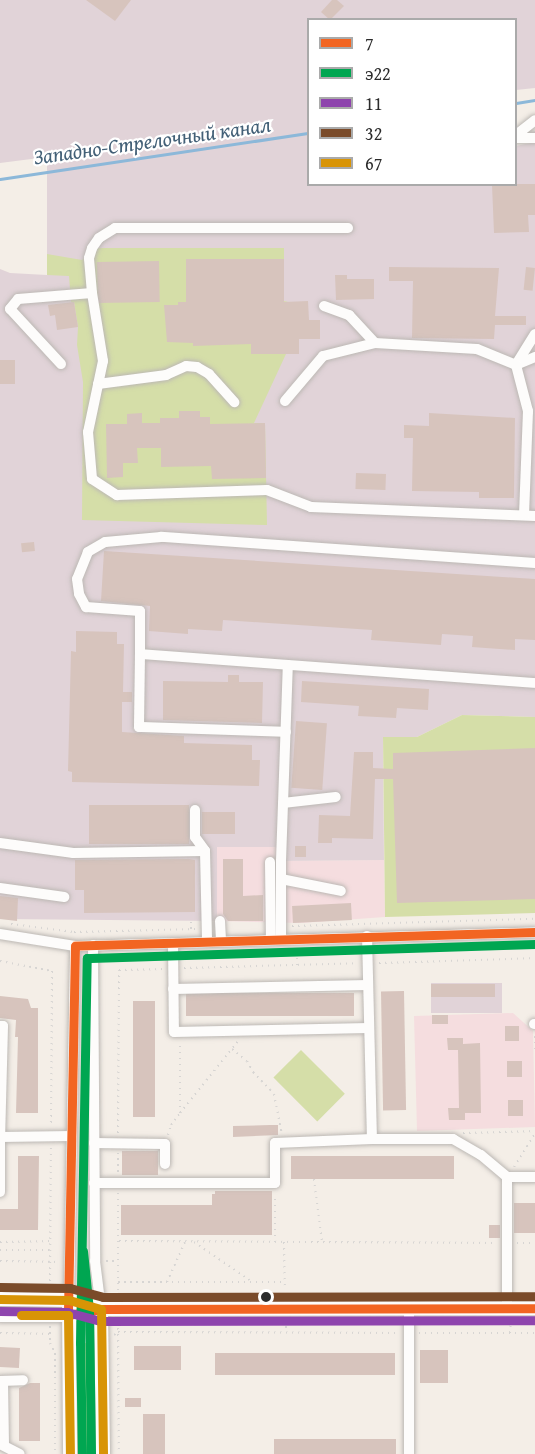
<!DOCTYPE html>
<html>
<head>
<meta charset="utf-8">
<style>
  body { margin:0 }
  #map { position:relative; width:535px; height:1454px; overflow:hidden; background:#f4eee7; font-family:"Gentium Book Plus",serif }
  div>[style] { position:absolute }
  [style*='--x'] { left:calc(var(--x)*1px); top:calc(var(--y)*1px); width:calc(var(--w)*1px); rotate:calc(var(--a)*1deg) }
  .built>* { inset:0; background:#f5dddf }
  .industrial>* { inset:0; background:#e1d3d8; transform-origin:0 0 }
  .green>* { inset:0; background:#d5dea8; transform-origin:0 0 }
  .stream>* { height:3px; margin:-1.5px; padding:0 1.5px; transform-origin:1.5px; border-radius:1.5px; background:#8cb8d9 }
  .building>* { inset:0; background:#d7c4bd; transform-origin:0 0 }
  .path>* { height:2px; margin-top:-1px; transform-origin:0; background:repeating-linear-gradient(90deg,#d7d5d3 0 1.5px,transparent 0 6px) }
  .roads { filter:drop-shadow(0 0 2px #bcb8b4) drop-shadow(0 0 2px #bcb8b4) }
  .minor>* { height:10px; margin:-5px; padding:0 5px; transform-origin:5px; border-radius:5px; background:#fdfcfb }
  .major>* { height:14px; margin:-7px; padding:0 7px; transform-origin:7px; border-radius:7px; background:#fdfcfb }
  .bus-1>* { height:9px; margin:-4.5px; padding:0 4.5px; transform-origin:4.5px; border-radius:4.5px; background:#f26522 }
  .bus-2>* { height:9px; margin:-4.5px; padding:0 4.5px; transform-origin:4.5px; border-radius:4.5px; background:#00a651 }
  .bus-3>* { height:9px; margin:-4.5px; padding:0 4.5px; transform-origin:4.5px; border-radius:4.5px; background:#8e44ad }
  .bus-4>* { height:9px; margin:-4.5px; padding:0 4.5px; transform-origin:4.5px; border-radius:4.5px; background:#7a4b2a }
  .bus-5>* { height:9px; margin:-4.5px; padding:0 4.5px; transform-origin:4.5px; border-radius:4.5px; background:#d89406 }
  .dots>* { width:16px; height:16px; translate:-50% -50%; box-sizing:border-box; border:3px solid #fff; border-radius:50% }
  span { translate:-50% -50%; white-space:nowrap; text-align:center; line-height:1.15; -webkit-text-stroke:4.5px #fff; paint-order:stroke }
  .water-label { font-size:21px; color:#436077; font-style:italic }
  .legend { position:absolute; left:307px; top:18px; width:210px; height:168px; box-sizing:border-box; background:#fff; border:2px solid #aaa; margin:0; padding:8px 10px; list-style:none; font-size:18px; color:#2b2b2b }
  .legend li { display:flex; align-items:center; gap:12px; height:30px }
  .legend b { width:30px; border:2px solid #aaa }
</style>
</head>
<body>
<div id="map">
  <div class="built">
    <div style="clip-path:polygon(217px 847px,278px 847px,278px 861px,384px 860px,385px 917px,301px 923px,217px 921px)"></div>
    <div style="clip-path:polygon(513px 1013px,533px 1031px,535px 1127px,417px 1131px,414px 1016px)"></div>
  </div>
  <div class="industrial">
    <div style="clip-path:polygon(0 0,535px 0,535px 88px,516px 90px,516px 20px,308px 20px,308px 184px,516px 184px,516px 146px,530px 143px,530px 133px,535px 131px,535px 717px,462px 715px,417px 737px,383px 738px,384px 860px,278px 861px,277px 847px,217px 847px,217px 921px,0 919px,0 269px,10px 273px,47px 275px,47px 157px,0 163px)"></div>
    <div style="left:502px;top:983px;width:30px;height:71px;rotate:90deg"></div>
  </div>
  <div class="green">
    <div style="clip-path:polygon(98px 248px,284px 248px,284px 301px,288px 302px,288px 320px,320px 320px,320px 339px,299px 339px,299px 354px,286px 354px,254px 423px,265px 423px,267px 525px,82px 520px,83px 382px,77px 345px,78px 327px,74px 302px,71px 302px,69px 276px,47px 275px,47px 254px,82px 260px)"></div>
    <div style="clip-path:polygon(462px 715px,535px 717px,535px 913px,385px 917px,383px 737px,417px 737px)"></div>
    <div style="left:301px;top:1050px;width:62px;height:39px;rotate:45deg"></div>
    <div style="left:77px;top:1343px;width:20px;height:111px"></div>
  </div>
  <div class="stream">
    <div style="--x:516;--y:103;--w:19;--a:-9"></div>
    <div style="--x:0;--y:179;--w:311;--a:-8.5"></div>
  </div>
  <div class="building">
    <div style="clip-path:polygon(86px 0,131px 0,115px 21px)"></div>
    <div style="clip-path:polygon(332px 0,337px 0,344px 6px,330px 20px,321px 12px)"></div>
    <div style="clip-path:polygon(516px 184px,535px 184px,535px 215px,528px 215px,529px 232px,494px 233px,492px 185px)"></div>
    <div style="clip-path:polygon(186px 259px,284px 259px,284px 302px,308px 301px,309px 320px,320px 320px,320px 339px,299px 339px,299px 354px,251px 354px,251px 344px,193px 346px,193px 343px,167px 342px,164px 305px,178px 305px,178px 302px,186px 302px)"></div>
    <div style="left:159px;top:261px;width:41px;height:62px;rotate:89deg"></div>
    <div style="clip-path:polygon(389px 267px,499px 268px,495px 316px,526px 316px,526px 325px,495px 325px,494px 339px,412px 338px,413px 281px,389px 281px)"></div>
    <div style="left:526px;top:267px;width:9px;height:23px;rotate:6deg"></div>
    <div style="clip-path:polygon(335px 275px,347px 275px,347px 279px,374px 279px,374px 299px,336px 300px)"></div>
    <div style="clip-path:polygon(74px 302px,78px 327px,57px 330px,55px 315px,50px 316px,48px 305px)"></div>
    <div style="left:0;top:360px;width:15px;height:24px"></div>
    <div style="clip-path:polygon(179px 411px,200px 411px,200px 417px,210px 417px,210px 424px,265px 423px,266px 478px,212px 479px,211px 466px,161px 467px,161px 448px,137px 448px,138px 463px,123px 463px,123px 477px,107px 478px,106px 424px,127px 424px,127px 414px,142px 413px,142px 423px,160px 423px,160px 418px,179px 418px)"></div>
    <div style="clip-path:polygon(429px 413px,515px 418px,514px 498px,479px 498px,479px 492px,412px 491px,413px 438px,404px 438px,404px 425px,429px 426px)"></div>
    <div style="left:356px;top:473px;width:30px;height:16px;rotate:2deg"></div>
    <div style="left:34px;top:542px;width:9px;height:13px;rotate:84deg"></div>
    <div style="clip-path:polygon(104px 551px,535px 579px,535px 640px,515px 639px,515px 650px,472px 647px,473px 636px,442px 634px,441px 645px,371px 640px,372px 630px,223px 620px,222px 631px,188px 629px,188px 634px,149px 631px,150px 606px,101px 601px)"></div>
    <div style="clip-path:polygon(76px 631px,117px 632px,117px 644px,124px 644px,123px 692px,132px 692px,132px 702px,122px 702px,122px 732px,184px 736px,184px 743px,252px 745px,252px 760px,260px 760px,259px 786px,72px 782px,72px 772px,68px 771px,71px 651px,76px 652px)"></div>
    <div style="clip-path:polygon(228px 675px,239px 675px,239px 682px,263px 682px,262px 723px,163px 720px,163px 681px,228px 682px)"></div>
    <div style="clip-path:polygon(302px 681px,429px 689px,428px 710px,397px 708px,396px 718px,358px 716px,359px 706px,301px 702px)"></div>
    <div style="left:296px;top:721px;width:31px;height:67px;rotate:4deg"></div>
    <div style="clip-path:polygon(535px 748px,535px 899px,397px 903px,393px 779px,375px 779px,373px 839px,332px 838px,332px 843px,318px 843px,319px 815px,350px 816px,354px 752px,373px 752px,373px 768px,393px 769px,393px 753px)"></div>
    <div style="left:189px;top:805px;width:39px;height:100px;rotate:90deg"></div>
    <div style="left:235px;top:812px;width:22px;height:33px;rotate:90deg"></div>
    <div style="left:306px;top:846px;width:11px;height:11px;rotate:90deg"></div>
    <div style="clip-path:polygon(189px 859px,195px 860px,195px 912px,84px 913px,84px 890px,75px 890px,75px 860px)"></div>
    <div style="clip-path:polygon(223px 859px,243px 859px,243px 896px,263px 895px,263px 921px,228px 921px,223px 914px)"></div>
    <div style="clip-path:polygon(0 896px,18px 898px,17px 921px,0 919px)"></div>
    <div style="left:351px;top:903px;width:17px;height:59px;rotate:87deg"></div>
    <div style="left:495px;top:984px;width:13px;height:64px;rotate:90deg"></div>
    <div style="left:404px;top:991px;width:119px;height:23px;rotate:89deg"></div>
    <div style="left:354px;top:993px;width:23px;height:168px;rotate:90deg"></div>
    <div style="clip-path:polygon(0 996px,28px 999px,31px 1008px,38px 1008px,38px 1113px,16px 1113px,18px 1037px,15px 1037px,16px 1020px,0 1018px)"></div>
    <div style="left:133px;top:1001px;width:22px;height:116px"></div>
    <div style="left:432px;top:1015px;width:16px;height:9px"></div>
    <div style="left:505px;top:1026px;width:14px;height:15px"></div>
    <div style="clip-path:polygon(447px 1038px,463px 1038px,463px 1044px,480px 1043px,481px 1113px,465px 1113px,465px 1120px,449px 1120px,448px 1108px,459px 1108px,458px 1050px,448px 1050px)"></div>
    <div style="left:507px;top:1061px;width:15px;height:16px"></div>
    <div style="left:508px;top:1100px;width:15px;height:16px"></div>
    <div style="clip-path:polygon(270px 1125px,278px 1125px,278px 1135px,233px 1137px,233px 1126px)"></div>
    <div style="left:122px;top:1151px;width:36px;height:24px"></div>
    <div style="clip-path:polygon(18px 1156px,39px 1156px,38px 1230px,0 1230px,0 1209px,18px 1209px)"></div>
    <div style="left:291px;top:1156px;width:163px;height:23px"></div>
    <div style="clip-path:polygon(215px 1191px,272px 1191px,272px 1235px,121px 1235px,121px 1205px,212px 1205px,212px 1194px,215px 1194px)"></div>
    <div style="left:514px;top:1203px;width:21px;height:30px"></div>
    <div style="left:489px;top:1225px;width:11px;height:13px"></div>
    <div style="left:134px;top:1346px;width:47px;height:24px"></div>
    <div style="left:0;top:1347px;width:20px;height:20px;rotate:3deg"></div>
    <div style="left:420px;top:1350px;width:28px;height:33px"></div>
    <div style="left:215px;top:1353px;width:180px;height:22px"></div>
    <div style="clip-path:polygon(30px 1383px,40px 1383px,40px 1441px,19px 1441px,19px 1388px)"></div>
    <div style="left:125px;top:1398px;width:16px;height:9px"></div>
    <div style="left:165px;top:1414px;width:40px;height:22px;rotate:90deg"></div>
    <div style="left:274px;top:1439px;width:122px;height:15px"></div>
  </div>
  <div class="path">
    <div style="--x:11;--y:924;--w:64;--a:7.2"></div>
    <div style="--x:74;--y:932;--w:123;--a:-1.4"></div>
    <div style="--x:292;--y:926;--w:243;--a:-1.7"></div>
    <div style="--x:191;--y:929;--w:7;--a:-90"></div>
    <div style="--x:0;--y:961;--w:53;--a:10.9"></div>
    <div style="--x:52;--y:971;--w:154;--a:90.4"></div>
    <div style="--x:379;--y:963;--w:156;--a:-1.8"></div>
    <div style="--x:297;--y:965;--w:17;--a:-90"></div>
    <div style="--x:184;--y:968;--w:174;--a:-1.6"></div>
    <div style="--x:535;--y:1036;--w:16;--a:90"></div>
    <div style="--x:232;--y:1049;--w:19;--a:39"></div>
    <div style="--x:247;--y:1061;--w:13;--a:61"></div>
    <div style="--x:253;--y:1072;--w:30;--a:46"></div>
    <div style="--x:274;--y:1094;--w:38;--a:79"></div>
    <div style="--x:180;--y:1113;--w:94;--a:-51.1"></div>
    <div style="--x:118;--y:1133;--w:163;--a:-89.6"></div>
    <div style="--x:119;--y:970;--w:44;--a:-1.3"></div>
    <div style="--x:463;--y:1133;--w:72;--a:-1.6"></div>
    <div style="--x:168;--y:1135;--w:10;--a:-73"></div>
    <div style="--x:171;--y:1125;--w:15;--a:-53"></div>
    <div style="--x:180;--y:1113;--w:70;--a:-90"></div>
    <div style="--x:514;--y:1167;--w:39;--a:-58"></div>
    <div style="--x:118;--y:1172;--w:19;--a:-90"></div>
    <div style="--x:314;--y:1179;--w:64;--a:82.8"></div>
    <div style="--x:119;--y:1241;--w:377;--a:0.3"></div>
    <div style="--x:0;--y:1242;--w:51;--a:-1.1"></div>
    <div style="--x:194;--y:1242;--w:69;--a:34.4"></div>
    <div style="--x:275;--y:1242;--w:47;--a:-90"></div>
    <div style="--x:284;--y:1242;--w:46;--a:88.8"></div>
    <div style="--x:517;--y:1243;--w:18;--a:0"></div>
    <div style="--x:0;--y:1250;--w:51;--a:0"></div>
    <div style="--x:0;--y:1261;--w:60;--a:1"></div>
    <div style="--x:106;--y:1261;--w:12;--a:0"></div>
    <div style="--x:118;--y:1282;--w:167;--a:0"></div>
    <div style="--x:167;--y:1282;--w:44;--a:-65.8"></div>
    <div style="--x:50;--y:1287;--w:141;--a:-89.6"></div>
    <div style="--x:118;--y:1290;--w:98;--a:-90"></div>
    <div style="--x:286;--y:1320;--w:12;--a:90"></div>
    <div style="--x:118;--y:1322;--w:132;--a:89.6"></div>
    <div style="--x:50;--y:1326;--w:17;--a:90"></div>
    <div style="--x:50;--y:1343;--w:11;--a:63"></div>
    <div style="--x:55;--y:1353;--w:101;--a:90"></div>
    <div style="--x:0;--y:1333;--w:50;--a:1.1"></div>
    <div style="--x:419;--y:1333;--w:116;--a:0"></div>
    <div style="--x:510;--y:1333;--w:11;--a:-85"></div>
    <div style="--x:114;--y:1335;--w:5;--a:-37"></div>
    <div style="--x:118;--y:1332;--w:281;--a:0.2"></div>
  </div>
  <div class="roads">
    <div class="minor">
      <div style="--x:516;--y:135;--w:24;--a:-38"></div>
      <div style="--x:516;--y:138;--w:19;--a:0"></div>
      <div style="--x:92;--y:293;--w:35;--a:-95"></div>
      <div style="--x:89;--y:258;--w:10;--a:-73"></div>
      <div style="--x:92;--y:248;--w:12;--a:-55"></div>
      <div style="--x:99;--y:238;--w:19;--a:-32"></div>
      <div style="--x:115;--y:228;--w:233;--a:0"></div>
      <div style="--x:324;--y:306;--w:27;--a:20"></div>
      <div style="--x:349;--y:315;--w:38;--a:47"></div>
      <div style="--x:535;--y:334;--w:36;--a:122"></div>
      <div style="--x:516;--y:365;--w:21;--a:-23"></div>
      <div style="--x:61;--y:364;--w:75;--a:-132.8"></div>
      <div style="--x:10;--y:309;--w:13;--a:-51"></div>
      <div style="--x:18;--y:299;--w:74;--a:-4.6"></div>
      <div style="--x:92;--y:293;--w:69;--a:80.8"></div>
      <div style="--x:103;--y:361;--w:73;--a:101.9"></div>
      <div style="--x:88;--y:432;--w:47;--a:85.1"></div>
      <div style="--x:92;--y:479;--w:30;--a:33"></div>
      <div style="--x:117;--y:495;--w:150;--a:-1.9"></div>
      <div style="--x:267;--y:490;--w:47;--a:21.1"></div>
      <div style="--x:311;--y:507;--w:224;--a:2.3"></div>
      <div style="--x:98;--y:384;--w:69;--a:-7.5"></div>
      <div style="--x:166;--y:375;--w:22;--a:-24"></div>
      <div style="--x:186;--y:366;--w:11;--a:5"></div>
      <div style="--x:197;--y:367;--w:14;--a:30"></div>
      <div style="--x:209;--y:374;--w:38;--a:48"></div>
      <div style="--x:285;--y:401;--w:59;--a:-49.8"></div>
      <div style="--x:323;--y:356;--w:54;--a:-14"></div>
      <div style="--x:375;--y:343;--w:102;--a:3.4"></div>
      <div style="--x:477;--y:349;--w:42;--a:22.3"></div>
      <div style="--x:516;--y:365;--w:48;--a:75.4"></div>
      <div style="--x:528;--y:411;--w:104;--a:92.2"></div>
      <div style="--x:535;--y:563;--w:375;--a:-176"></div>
      <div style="--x:161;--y:537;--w:56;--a:174.9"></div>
      <div style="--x:105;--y:542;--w:20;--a:150"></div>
      <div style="--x:88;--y:552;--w:29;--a:112"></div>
      <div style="--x:77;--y:579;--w:15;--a:82"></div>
      <div style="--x:79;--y:594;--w:15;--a:62"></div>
      <div style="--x:86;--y:607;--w:54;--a:4.2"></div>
      <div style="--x:140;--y:611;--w:43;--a:90"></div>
      <div style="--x:140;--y:654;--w:396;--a:4.2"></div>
      <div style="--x:140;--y:654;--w:73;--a:90.8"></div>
      <div style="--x:139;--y:727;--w:147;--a:1.9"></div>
      <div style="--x:283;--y:803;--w:53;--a:-6.5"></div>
      <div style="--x:195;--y:810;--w:27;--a:90"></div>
      <div style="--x:195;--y:837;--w:17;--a:54"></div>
      <div style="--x:205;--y:851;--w:90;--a:88.7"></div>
      <div style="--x:0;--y:843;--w:74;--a:7.8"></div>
      <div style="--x:73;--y:853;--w:132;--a:-0.9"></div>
      <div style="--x:270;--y:862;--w:77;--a:89.3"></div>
      <div style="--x:281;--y:879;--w:61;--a:11.3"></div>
      <div style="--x:0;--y:888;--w:65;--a:8"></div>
      <div style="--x:220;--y:921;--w:20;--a:87"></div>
      <div style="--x:0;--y:934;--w:76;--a:9.1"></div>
      <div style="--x:75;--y:946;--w:460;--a:-1.7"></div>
      <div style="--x:367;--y:936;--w:203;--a:88.6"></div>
      <div style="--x:281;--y:939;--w:78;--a:-90"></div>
      <div style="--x:281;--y:861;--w:196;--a:-88"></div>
      <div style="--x:173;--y:943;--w:89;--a:89.4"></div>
      <div style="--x:174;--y:1032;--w:195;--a:-1.2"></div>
      <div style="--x:93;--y:945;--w:316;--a:89.6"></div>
      <div style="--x:95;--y:1261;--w:48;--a:82.9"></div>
      <div style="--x:173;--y:989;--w:195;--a:-1.2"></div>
      <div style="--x:534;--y:1024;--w:1;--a:0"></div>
      <div style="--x:0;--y:1026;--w:3;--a:0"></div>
      <div style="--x:3;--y:1026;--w:111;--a:91.5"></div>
      <div style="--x:94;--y:1143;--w:71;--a:0.8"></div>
      <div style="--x:165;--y:1144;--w:20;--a:90"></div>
      <div style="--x:94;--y:1183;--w:181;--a:0"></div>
      <div style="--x:275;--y:1183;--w:40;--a:-90"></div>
      <div style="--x:275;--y:1143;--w:97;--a:-2.4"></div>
      <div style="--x:372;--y:1139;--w:81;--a:0"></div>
      <div style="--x:453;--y:1139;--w:32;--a:30"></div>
      <div style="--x:481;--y:1155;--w:34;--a:40"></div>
      <div style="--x:507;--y:1177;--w:28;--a:0"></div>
      <div style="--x:0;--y:1192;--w:55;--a:-90"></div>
      <div style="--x:0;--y:1137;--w:72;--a:-0.8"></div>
      <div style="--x:69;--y:1300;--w:354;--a:-89"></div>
      <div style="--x:507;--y:1308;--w:131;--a:-90"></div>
      <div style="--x:0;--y:1381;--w:23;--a:-2"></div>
      <div style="--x:3;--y:1381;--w:63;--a:89.1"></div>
      <div style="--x:0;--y:1444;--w:22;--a:27"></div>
      <div style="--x:409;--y:1454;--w:145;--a:-90"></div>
    </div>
    <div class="major">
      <div style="--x:0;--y:1299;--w:69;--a:0.8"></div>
      <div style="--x:69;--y:1300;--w:29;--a:14"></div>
      <div style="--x:69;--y:1300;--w:154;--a:89.6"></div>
      <div style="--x:101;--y:1309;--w:145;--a:89.2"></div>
      <div style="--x:0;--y:1315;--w:68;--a:0"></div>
      <div style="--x:68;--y:1315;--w:34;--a:-10"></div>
      <div style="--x:101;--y:1309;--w:434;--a:-0.1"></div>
    </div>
  </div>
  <div class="bus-1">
    <div style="--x:535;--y:932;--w:460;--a:178.3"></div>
    <div style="--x:75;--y:946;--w:369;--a:91.1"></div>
    <div style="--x:68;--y:1315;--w:34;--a:-10"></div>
    <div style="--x:101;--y:1309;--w:434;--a:-0.1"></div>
  </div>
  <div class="bus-2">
    <div style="--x:83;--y:1251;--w:59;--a:84.2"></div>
    <div style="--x:89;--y:1310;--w:144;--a:89.2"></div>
    <div style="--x:82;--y:1454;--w:111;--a:-91"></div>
    <div style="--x:80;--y:1343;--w:385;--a:-89"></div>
    <div style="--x:87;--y:958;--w:448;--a:-1.8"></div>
  </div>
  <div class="bus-3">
    <div style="--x:0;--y:1311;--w:67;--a:0.9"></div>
    <div style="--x:67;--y:1312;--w:35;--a:15"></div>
    <div style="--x:101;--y:1321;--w:434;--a:-0.1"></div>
  </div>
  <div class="bus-4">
    <div style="--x:0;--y:1287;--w:70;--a:0.8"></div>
    <div style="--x:70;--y:1288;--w:34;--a:15"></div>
    <div style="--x:103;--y:1297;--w:432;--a:-0.1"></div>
  </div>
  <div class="bus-5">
    <div style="--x:0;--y:1299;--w:69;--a:0.8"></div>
    <div style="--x:69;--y:1300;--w:33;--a:16"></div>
    <div style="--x:101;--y:1309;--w:145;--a:89.2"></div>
    <div style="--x:21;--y:1315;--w:47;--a:0"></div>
    <div style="--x:68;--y:1315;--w:139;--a:89.2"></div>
  </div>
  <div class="dots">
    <div style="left:266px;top:1297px;background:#2b2b2b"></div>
  </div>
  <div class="water-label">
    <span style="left:152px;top:141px;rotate:-8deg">Западно-Стрелочный канал</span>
  </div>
  <ul class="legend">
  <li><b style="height:8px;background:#f26522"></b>7</li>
  <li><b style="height:8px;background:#00a651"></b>э22</li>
  <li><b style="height:8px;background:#8e44ad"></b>11</li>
  <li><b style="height:8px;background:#7a4b2a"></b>32</li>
  <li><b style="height:8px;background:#d89406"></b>67</li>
  </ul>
</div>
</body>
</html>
